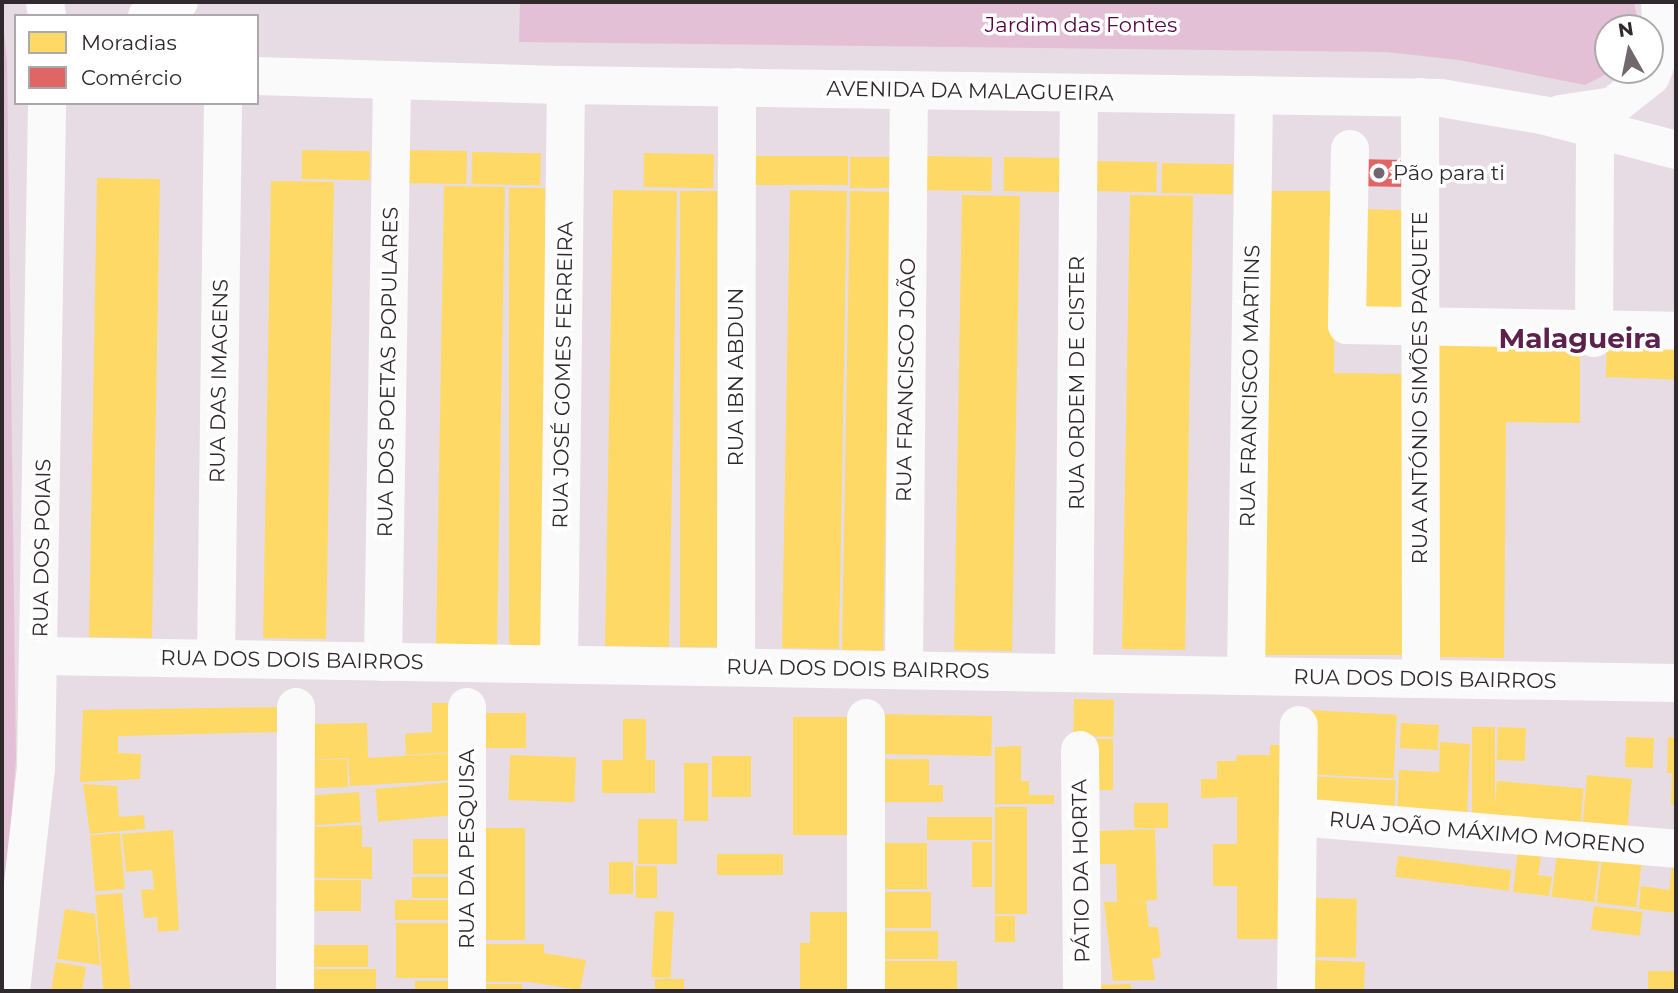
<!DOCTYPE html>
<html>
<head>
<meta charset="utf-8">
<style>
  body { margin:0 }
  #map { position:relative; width:1678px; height:993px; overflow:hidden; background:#e7dce3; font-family:Montserrat,sans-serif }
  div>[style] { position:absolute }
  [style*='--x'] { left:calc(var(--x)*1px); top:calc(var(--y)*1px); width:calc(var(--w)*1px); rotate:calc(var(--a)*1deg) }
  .green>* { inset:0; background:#e4c0d7 }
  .homes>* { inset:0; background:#ffd966; transform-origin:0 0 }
  .shops>* { inset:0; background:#e06666; transform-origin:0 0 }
  .minor>* { height:38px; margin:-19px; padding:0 19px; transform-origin:19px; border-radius:19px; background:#fbfafb }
  .dots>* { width:19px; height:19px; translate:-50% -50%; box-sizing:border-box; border:4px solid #fff; border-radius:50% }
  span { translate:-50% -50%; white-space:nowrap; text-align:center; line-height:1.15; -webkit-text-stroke:7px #fff; paint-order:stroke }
  .park-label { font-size:21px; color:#530842 }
  .street-label { font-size:21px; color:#30292d }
  .poi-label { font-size:21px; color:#30292d }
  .left { translate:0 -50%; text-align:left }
  .district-label { font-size:28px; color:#5c224c; font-weight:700 }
  .frame { position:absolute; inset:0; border:4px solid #30292d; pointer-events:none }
  .legend { position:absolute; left:14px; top:14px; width:245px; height:91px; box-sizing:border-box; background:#fff; border:2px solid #aca9ab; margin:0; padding:9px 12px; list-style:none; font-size:21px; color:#30292d }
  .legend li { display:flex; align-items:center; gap:14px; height:35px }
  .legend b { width:35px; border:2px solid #aca9ab }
  .north { position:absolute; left:1594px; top:14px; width:70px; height:70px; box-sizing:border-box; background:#fff; border:2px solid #aca9ab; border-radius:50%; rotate:351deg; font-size:19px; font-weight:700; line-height:28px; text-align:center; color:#30292d }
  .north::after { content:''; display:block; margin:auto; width:24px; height:32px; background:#70686d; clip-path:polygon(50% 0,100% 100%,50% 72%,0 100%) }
</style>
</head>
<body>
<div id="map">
  <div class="green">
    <div style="clip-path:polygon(520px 2px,1634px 2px,1638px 22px,1637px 28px,1608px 28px,1608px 70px,1614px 70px,1585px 85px,1459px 60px,1386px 52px,519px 42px)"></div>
    <div style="clip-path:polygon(2px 13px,7px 60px,16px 758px,2px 945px)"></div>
  </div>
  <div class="homes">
    <div style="left:302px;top:150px;width:68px;height:29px;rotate:1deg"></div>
    <div style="left:404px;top:150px;width:63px;height:33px;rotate:1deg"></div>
    <div style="left:472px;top:152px;width:69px;height:32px;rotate:1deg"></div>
    <div style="left:644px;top:153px;width:70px;height:34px;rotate:1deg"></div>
    <div style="left:751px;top:156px;width:97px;height:29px"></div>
    <div style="left:921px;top:156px;width:71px;height:34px;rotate:1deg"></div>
    <div style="left:850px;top:157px;width:40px;height:31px"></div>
    <div style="left:1004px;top:157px;width:57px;height:34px;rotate:1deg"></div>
    <div style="left:1092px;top:161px;width:65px;height:30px;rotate:1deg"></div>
    <div style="left:1162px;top:163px;width:71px;height:30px;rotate:1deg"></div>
    <div style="left:97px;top:178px;width:63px;height:459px;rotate:1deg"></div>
    <div style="left:271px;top:181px;width:63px;height:457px;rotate:1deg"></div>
    <div style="left:444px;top:186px;width:61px;height:459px;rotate:1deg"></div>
    <div style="left:509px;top:188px;width:36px;height:458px"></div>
    <div style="left:613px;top:190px;width:64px;height:456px;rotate:1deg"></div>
    <div style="left:790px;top:190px;width:57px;height:458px;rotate:1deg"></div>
    <div style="left:680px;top:191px;width:37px;height:456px"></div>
    <div style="left:850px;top:191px;width:41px;height:459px;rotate:1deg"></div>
    <div style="clip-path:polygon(1268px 191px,1336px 191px,1334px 373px,1405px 374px,1403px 655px,1264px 655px)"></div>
    <div style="left:962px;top:195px;width:58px;height:455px;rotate:1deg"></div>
    <div style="left:1130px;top:195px;width:63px;height:454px;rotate:1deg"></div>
    <div style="left:1353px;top:209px;width:52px;height:113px;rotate:1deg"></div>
    <div style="clip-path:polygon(1437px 339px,1580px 340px,1580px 423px,1506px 422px,1504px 658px,1439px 657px)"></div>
    <div style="left:1607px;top:340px;width:69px;height:37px;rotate:2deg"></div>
    <div style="left:1074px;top:699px;width:40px;height:37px;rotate:1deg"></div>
    <div style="clip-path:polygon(432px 703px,453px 703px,454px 752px,406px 755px,405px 734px,432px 732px)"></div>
    <div style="clip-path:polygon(280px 707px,281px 732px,118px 736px,118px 753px,141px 754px,140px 779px,80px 782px,83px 710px)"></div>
    <div style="left:1308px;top:710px;width:89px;height:64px;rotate:3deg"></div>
    <div style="left:482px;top:713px;width:44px;height:35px"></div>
    <div style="left:992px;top:716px;width:40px;height:113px;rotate:91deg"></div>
    <div style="left:793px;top:717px;width:58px;height:118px"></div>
    <div style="clip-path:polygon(623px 719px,646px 719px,646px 760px,655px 760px,655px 793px,602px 793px,602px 760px,623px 760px)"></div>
    <div style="clip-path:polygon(367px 723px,368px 758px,454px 753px,455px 780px,350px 786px,348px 758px,310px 760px,309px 724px)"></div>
    <div style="left:1401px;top:723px;width:38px;height:25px;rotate:3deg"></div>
    <div style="left:1472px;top:727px;width:23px;height:92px"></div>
    <div style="left:1498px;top:727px;width:28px;height:33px;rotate:2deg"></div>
    <div style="left:1626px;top:737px;width:28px;height:30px;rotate:2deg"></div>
    <div style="clip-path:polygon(1668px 737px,1676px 738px,1676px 805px,1671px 805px,1672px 773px,1667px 773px)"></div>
    <div style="left:1088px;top:739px;width:25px;height:51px"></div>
    <div style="clip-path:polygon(1440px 742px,1470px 744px,1467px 818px,1397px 816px,1399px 770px,1439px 772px)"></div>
    <div style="clip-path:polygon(1270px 745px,1285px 745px,1285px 939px,1237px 939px,1237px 886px,1213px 886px,1213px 844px,1237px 844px,1237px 797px,1201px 798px,1201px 779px,1217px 779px,1217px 761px,1236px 761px,1237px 755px,1270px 755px)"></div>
    <div style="clip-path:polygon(1021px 746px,1021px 781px,1029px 781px,1029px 795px,1054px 795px,1054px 804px,995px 804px,995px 747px)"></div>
    <div style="left:510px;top:755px;width:66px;height:45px;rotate:2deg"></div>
    <div style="left:712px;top:756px;width:39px;height:41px"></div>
    <div style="left:347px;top:759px;width:28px;height:37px;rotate:88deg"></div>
    <div style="clip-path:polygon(878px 759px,929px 759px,929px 785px,943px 785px,943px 802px,878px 802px)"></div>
    <div style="left:684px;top:763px;width:24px;height:58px"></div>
    <div style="left:1587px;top:775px;width:45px;height:56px;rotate:5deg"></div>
    <div style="left:1308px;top:776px;width:88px;height:37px;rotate:3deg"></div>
    <div style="left:1497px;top:781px;width:87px;height:40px;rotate:5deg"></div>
    <div style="left:454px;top:782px;width:33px;height:79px;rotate:85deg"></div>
    <div style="clip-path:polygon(83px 784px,117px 786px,119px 817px,144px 815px,145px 829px,90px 834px)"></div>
    <div style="left:359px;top:792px;width:30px;height:47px;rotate:86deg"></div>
    <div style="left:1168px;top:803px;width:25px;height:34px;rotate:90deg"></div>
    <div style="left:995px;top:807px;width:32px;height:107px"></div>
    <div style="left:927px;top:817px;width:65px;height:23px"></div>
    <div style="left:638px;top:819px;width:39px;height:45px"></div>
    <div style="clip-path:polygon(362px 825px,362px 847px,372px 847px,372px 879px,309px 878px,310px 827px)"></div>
    <div style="left:480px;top:828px;width:45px;height:112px"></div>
    <div style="clip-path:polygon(1155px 829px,1157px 900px,1125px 902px,1146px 901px,1149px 927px,1158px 927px,1161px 957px,1152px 959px,1155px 980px,1113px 981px,1104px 902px,1117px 902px,1116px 864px,1100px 864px,1099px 831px)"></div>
    <div style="clip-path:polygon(173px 830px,179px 930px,158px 932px,157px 917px,144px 918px,141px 890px,154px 889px,152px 870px,126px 872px,122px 834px)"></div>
    <div style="left:120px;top:833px;width:56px;height:30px;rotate:85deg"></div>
    <div style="left:413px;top:839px;width:41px;height:35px"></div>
    <div style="left:972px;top:842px;width:20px;height:45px"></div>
    <div style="left:877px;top:843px;width:50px;height:46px"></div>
    <div style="clip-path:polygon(1518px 849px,1542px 852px,1538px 875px,1552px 877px,1549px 896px,1513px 892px)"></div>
    <div style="left:1557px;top:853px;width:43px;height:44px;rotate:7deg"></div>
    <div style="left:717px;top:854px;width:66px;height:21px"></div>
    <div style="left:1398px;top:856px;width:114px;height:21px;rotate:7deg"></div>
    <div style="left:1602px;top:858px;width:40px;height:45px;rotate:7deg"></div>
    <div style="left:609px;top:862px;width:24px;height:32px"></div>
    <div style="clip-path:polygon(1672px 865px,1676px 865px,1676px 913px,1639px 909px,1641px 886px,1669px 890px)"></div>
    <div style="left:657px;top:866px;width:32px;height:21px;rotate:90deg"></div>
    <div style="left:412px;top:877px;width:42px;height:21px"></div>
    <div style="left:309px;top:880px;width:52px;height:31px"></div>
    <div style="left:878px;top:892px;width:53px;height:36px"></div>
    <div style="left:122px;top:893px;width:98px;height:27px;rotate:85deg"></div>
    <div style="left:1309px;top:898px;width:48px;height:59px;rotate:1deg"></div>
    <div style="left:395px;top:900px;width:59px;height:20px"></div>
    <div style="left:1594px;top:906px;width:49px;height:24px;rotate:7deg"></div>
    <div style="clip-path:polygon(65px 909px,95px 914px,100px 965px,57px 959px)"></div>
    <div style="left:655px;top:911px;width:19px;height:66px;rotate:3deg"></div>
    <div style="clip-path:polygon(810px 912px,852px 912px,852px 991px,800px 991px,800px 943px,810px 943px)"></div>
    <div style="left:995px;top:916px;width:20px;height:26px"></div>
    <div style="left:396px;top:923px;width:58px;height:55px"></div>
    <div style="left:938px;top:931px;width:28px;height:60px;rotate:90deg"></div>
    <div style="clip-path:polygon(479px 944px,544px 944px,544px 953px,586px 960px,580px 990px,529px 982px,480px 982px)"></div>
    <div style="left:309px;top:945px;width:59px;height:22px"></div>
    <div style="left:1308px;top:960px;width:57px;height:31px;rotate:2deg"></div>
    <div style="left:878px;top:961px;width:79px;height:30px"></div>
    <div style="clip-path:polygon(56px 962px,86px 967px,82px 991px,51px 991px)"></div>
    <div style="left:308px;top:969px;width:68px;height:22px"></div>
    <div style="left:1648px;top:971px;width:28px;height:20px"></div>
    <div style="left:655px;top:979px;width:29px;height:12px"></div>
    <div style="left:415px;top:981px;width:39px;height:10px"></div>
    <div style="left:479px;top:984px;width:43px;height:7px"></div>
    <div style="clip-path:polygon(1131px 984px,1131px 991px,1090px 991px,1090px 985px)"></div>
  </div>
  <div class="shops">
    <div style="left:1354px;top:159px;width:51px;height:27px;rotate:1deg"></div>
  </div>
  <div class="minor">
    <div style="--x:45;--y:2;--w:14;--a:82"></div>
    <div style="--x:147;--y:16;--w:35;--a:-24"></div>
    <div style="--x:257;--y:76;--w:309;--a:1.7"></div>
    <div style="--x:566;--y:85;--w:875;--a:0.85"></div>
    <div style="--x:1441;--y:98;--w:102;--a:9.6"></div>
    <div style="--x:1542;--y:115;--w:138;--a:14.6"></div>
    <div style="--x:1420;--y:97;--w:581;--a:89.9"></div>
    <div style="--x:1560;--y:114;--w:54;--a:-8.6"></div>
    <div style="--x:1613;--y:106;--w:48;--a:-38.3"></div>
    <div style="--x:1651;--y:76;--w:30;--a:-69"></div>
    <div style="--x:1662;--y:48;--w:46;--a:-92.5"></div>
    <div style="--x:1350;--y:149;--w:176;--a:91"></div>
    <div style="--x:1347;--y:325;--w:329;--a:1"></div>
    <div style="--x:1594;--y:338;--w:208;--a:-89.7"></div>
    <div style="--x:41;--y:656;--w:1635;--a:0.95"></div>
    <div style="--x:216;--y:659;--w:556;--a:-89.28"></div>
    <div style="--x:383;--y:662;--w:580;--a:-89.11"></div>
    <div style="--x:559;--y:664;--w:579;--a:-89.31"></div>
    <div style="--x:736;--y:667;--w:580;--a:-89.9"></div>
    <div style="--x:904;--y:670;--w:580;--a:-89.51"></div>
    <div style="--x:1074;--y:673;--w:580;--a:-89.51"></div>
    <div style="--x:1246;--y:676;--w:581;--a:-89.21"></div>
    <div style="--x:1080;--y:750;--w:241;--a:89.5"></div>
    <div style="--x:1298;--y:817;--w:379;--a:4.8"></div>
    <div style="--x:11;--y:991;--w:223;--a:-83.6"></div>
    <div style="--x:36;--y:769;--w:666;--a:-89.05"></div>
    <div style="--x:295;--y:991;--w:284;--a:-89.8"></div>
    <div style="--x:467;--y:991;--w:284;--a:-90"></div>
    <div style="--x:866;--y:991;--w:273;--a:-90"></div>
    <div style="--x:1296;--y:991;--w:266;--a:-89.4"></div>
  </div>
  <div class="dots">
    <div style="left:1379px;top:173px;background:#70686d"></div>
  </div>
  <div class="park-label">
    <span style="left:1081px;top:25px">Jardim das Fontes</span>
  </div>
  <div class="street-label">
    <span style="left:970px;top:91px;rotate:1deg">AVENIDA DA MALAGUEIRA</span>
    <span style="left:388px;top:372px;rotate:-89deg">RUA DOS POETAS POPULARES</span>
    <span style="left:563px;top:375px;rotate:-89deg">RUA JOSÉ GOMES FERREIRA</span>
    <span style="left:736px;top:377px;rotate:-90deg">RUA IBN ABDUN</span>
    <span style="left:906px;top:380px;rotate:-89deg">RUA FRANCISCO JOÃO</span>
    <span style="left:219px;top:381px;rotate:-89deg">RUA DAS IMAGENS</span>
    <span style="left:1077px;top:383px;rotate:-90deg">RUA ORDEM DE CISTER</span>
    <span style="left:1250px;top:386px;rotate:-89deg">RUA FRANCISCO MARTINS</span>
    <span style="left:1420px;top:388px;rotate:-90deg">RUA ANTÓNIO SIMÕES PAQUETE</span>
    <span style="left:42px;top:548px;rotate:-89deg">RUA DOS POIAIS</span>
    <span style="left:292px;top:660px;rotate:1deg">RUA DOS DOIS BAIRROS</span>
    <span style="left:858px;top:669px;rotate:1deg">RUA DOS DOIS BAIRROS</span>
    <span style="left:1425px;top:679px;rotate:1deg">RUA DOS DOIS BAIRROS</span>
    <span style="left:1487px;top:833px;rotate:5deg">RUA JOÃO MÁXIMO MORENO</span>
    <span style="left:467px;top:849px;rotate:-90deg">RUA DA PESQUISA</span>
    <span style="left:1081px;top:871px;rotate:-91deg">PÁTIO DA HORTA</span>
  </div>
  <div class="poi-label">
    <span class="left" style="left:1393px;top:173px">Pão para ti</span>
  </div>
  <div class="district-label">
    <span style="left:1580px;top:338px">Malagueira</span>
  </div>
  <div class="frame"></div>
  <ul class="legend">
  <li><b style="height:19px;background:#ffd966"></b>Moradias</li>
  <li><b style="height:19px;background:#e06666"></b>Comércio</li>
  </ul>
  <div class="north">N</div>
</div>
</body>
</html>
